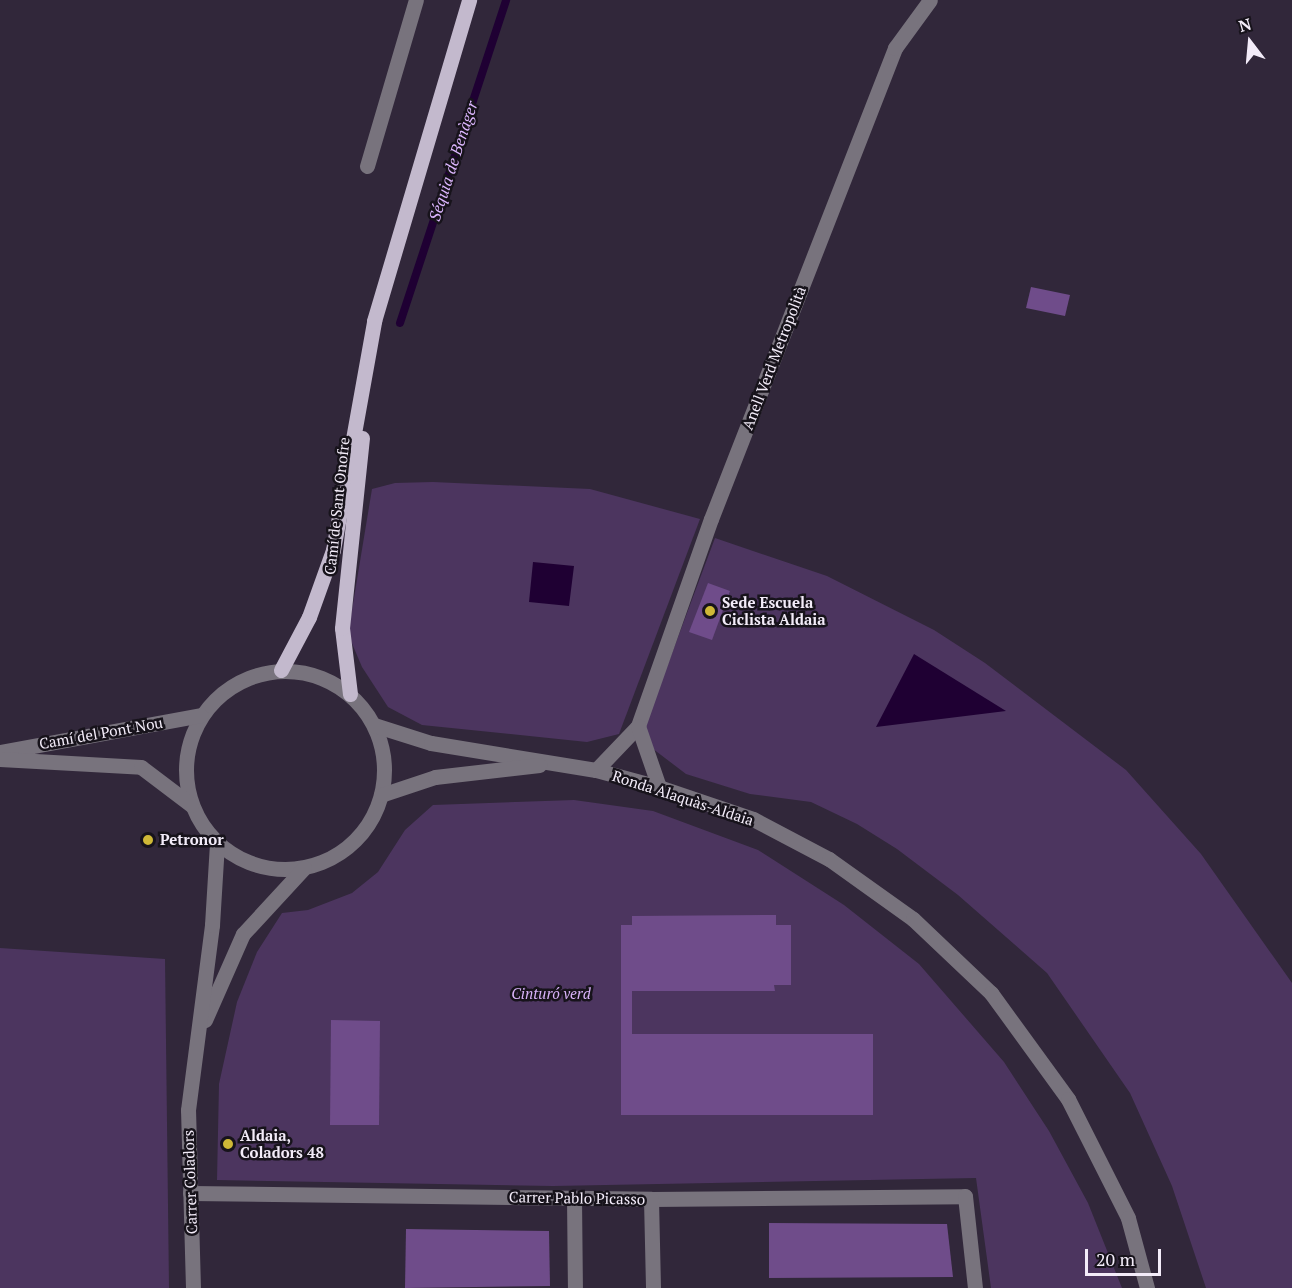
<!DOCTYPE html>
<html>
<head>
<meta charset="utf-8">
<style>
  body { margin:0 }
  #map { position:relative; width:1292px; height:1288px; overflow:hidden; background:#31273a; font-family:"PT Serif",serif }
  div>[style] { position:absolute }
  .green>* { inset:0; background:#4c355f }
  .water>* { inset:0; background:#1f0033 }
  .stream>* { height:8px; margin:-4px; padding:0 4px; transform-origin:4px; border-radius:4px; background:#1f0033 }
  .building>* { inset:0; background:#6f4c8a }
  .minor>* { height:15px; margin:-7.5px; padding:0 7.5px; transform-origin:7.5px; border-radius:7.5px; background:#78737d }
  .minor>.ring { margin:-7.5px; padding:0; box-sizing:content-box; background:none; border:15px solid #78737d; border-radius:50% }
  .major>* { height:15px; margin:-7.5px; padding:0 7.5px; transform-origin:7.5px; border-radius:7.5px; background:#c3b9cd }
  .dots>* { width:16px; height:16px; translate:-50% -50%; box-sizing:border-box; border:3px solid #17131b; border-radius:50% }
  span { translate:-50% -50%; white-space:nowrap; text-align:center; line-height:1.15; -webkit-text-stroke:5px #17131b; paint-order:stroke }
  .street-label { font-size:15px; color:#f3ecf9 }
  .poi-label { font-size:15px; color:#f3ecf9; font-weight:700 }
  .left { translate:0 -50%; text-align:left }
  .park-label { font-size:15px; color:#d9b3fa; font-style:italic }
  .water-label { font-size:16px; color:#dcb6fe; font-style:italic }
  .north { position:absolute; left:1220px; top:12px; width:60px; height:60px; -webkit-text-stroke:4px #17131b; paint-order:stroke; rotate:344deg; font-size:16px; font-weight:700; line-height:24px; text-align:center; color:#f3ecf9 }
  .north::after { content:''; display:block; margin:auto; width:21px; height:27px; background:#f3ecf9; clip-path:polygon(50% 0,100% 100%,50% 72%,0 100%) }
  .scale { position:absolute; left:1085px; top:1249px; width:76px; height:27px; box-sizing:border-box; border:3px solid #f3ecf9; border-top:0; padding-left:8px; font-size:18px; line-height:21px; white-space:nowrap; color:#f3ecf9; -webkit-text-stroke:4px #17131b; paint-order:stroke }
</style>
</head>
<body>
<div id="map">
  <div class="green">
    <div style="clip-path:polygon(433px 482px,590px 489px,700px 519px,619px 734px,587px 742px,422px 725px,388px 707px,362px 667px,348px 634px,372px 489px,395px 483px)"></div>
    <div style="clip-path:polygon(715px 538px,827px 576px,934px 630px,985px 663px,1126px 770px,1201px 854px,1292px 983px,1292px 1288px,1206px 1288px,1172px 1186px,1130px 1093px,1047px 973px,958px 895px,897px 849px,857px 824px,811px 802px,750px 794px,686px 774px,640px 739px)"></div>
    <div style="clip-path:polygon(574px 800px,653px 811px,758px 850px,844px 905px,919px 964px,1004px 1062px,1049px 1131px,1088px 1203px,1122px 1288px,991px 1288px,976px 1178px,553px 1186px,217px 1180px,219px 1084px,237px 1002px,257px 952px,282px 913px,308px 910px,352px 893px,378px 872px,405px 830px,433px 805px)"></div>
    <div style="clip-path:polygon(0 948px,165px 959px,169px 1288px,0 1288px)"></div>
  </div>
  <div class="water">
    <div style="clip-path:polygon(533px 562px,574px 566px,569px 606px,529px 602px)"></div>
    <div style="clip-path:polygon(914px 654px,1006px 711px,876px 727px)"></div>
  </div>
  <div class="stream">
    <div style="left:400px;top:323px;width:340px;rotate:-71.8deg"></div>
  </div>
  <div class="building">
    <div style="clip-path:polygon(1031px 287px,1070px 295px,1065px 316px,1026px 308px)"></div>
    <div style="clip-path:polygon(708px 583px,730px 591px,712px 640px,689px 632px)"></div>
    <div style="clip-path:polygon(776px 915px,776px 925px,791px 925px,791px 985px,774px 985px,775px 991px,632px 991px,632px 1034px,873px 1034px,873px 1115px,621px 1115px,621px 925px,632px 925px,632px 916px)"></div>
    <div style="clip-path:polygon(331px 1020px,380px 1021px,379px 1125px,330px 1125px)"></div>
    <div style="clip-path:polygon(769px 1223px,947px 1224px,953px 1277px,769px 1278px)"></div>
    <div style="clip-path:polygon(406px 1229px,549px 1231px,550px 1286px,405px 1288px)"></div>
  </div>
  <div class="minor">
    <div style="left:367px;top:166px;width:173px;rotate:-73.6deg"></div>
    <div class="ring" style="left:186px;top:671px;width:183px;height:183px"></div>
    <div style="left:374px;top:725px;width:60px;rotate:17.5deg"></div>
    <div style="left:431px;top:743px;width:167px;rotate:9.3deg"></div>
    <div style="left:596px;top:770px;width:65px;rotate:15.1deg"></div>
    <div style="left:659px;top:787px;width:99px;rotate:18.8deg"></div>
    <div style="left:753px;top:819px;width:86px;rotate:27.8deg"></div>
    <div style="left:829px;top:859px;width:103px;rotate:35.5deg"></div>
    <div style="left:913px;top:919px;width:108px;rotate:43.5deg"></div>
    <div style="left:991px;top:993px;width:131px;rotate:54deg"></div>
    <div style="left:1068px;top:1099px;width:133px;rotate:63.2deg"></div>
    <div style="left:1128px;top:1218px;width:73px;rotate:74.8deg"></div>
    <div style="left:638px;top:726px;width:219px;rotate:-70.6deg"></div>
    <div style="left:711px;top:519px;width:506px;rotate:-68.66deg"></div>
    <div style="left:895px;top:48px;width:59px;rotate:-53.9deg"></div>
    <div style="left:0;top:752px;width:204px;rotate:-10.4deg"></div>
    <div style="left:0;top:759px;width:141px;rotate:3.2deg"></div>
    <div style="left:141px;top:767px;width:63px;rotate:37.2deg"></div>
    <div style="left:596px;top:770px;width:61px;rotate:-46.3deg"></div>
    <div style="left:638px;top:726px;width:65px;rotate:71deg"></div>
    <div style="left:381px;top:795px;width:57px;rotate:-18.4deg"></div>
    <div style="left:435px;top:777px;width:105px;rotate:-6.6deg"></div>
    <div style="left:205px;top:1020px;width:94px;rotate:-66.2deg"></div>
    <div style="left:243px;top:934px;width:90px;rotate:-47.3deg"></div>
    <div style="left:190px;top:1193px;width:461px;rotate:0.7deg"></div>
    <div style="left:651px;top:1199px;width:314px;rotate:-0.5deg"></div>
    <div style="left:965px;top:1196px;width:93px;rotate:83.8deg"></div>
    <div style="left:574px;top:1198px;width:90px;rotate:89.4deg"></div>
    <div style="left:651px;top:1199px;width:89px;rotate:88.7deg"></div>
    <div style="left:193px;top:1288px;width:178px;rotate:-91.6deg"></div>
    <div style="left:188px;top:1110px;width:187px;rotate:-82.6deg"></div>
    <div style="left:212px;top:925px;width:81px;rotate:-86.5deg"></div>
  </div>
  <div class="major">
    <div style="left:281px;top:670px;width:60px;rotate:-62.2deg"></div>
    <div style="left:309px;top:617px;width:71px;rotate:-70.3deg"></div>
    <div style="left:333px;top:550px;width:233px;rotate:-79.8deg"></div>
    <div style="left:374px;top:321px;width:335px;rotate:-73.5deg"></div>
    <div style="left:350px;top:694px;width:66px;rotate:-96.9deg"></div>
    <div style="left:342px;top:628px;width:191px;rotate:-84deg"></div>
  </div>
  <div class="dots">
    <div style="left:710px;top:611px;background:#cfb837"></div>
    <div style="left:148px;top:840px;background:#cfb837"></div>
    <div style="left:228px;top:1144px;background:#cfb837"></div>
  </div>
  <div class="street-label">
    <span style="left:774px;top:358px;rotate:-69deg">Anell Verd Metropolità</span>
    <span style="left:337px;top:506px;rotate:-84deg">Camí de Sant Onofre</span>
    <span style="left:101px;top:733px;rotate:-10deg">Camí del Pont Nou</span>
    <span style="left:683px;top:798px;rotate:18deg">Ronda Alaquàs-Aldaia</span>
    <span style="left:190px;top:1182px;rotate:-92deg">Carrer Coladors</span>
    <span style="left:577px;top:1198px;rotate:1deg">Carrer Pablo Picasso</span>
  </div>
  <div class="poi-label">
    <span class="left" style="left:722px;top:611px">Sede Escuela<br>Ciclista Aldaia</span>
    <span class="left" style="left:160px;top:840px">Petronor</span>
    <span class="left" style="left:240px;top:1144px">Aldaia,<br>Coladors 48</span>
  </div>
  <div class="park-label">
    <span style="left:551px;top:994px">Cinturó verd</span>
  </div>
  <div class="water-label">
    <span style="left:453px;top:161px;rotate:-72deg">Séquia de Benàger</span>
  </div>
  <div class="north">N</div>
  <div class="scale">20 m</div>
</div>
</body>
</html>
